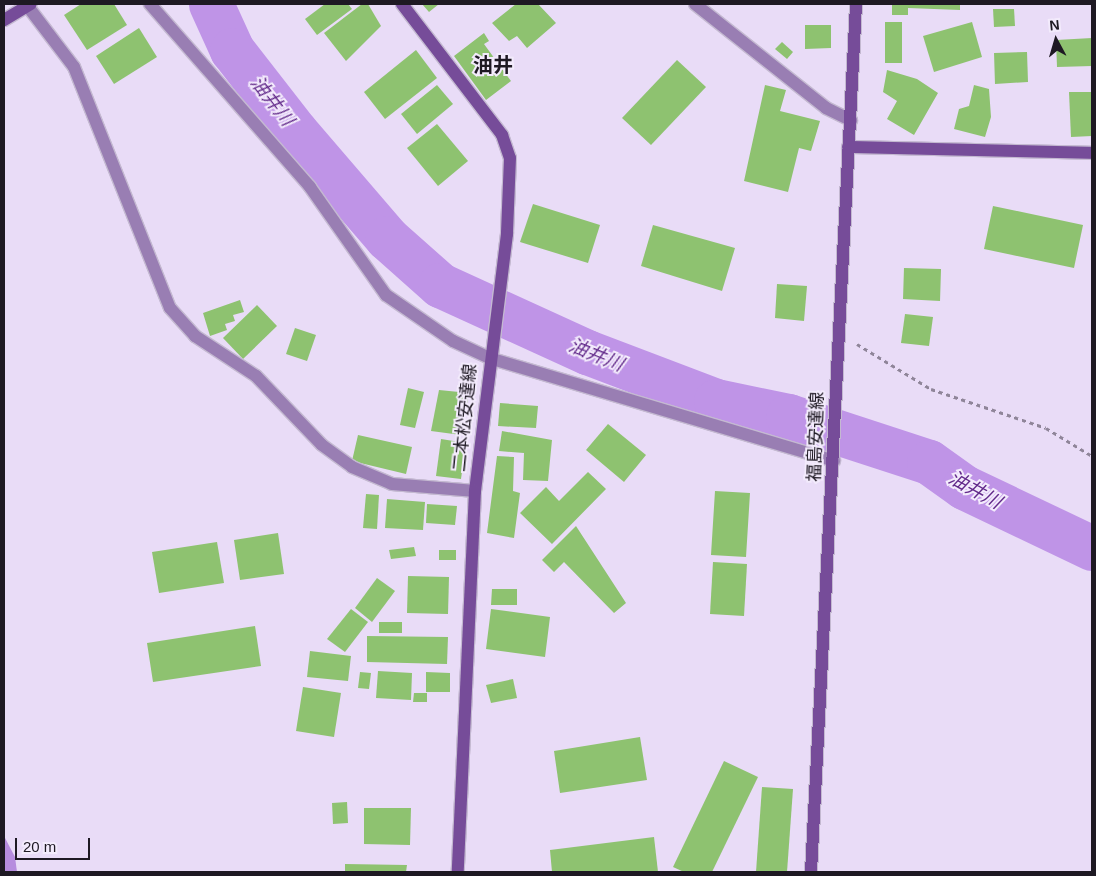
<!DOCTYPE html>
<html>
<head>
<meta charset="utf-8">
<style>
  body { margin:0 }
  #map { position:relative; width:1096px; height:876px; overflow:hidden; background:#e9dcf7; font-family:Helvetica,"Noto Sans JP",sans-serif }
  div>[style] { position:absolute }
  .forest>* { inset:0; background:#b68cde }
  .river>* { height:45px; margin:-22.5px; padding:0 22.5px; transform-origin:22.5px; border-radius:22.5px; background:#bf94e7 }
  .building>* { inset:0; background:#8ec270 }
  .path>* { height:3px; margin-top:-1.5px; transform-origin:0; background:repeating-linear-gradient(90deg,#8f8599 0 4px,transparent 0 8px) }
  .roads { filter:drop-shadow(1px 0 #c4b9d1) drop-shadow(-1px 0 #c4b9d1) drop-shadow(0 1px #c4b9d1) drop-shadow(0 -1px #c4b9d1) }
  .lane>* { height:12px; margin:-6px; padding:0 6px; transform-origin:6px; border-radius:6px; background:#997eb3 }
  .street>* { height:12px; margin:-6px; padding:0 6px; transform-origin:6px; border-radius:6px; background:#997eb3 }
  .secondary>* { height:12px; margin:-6px; padding:0 6px; transform-origin:6px; border-radius:6px; background:#764c99 }
  span { translate:-50% -50%; white-space:nowrap; text-align:center; line-height:1.15; -webkit-text-stroke:4px #f3ebfc; paint-order:stroke }
  .street-label { font-size:18px; color:#1e1923 }
  .water-label { font-size:19px; color:#632b8b; font-style:italic }
  .quarter-label { font-size:20px; color:#1e1923; font-weight:700 }
  .frame { position:absolute; inset:0; border:5px solid #1e1923; pointer-events:none }
  .north { position:absolute; left:1031px; top:15px; width:50px; height:50px; -webkit-text-stroke:4px #f3ebfc; paint-order:stroke; rotate:354deg; font-size:14px; font-weight:700; line-height:20px; text-align:center; color:#1e1923 }
  .north::after { content:''; display:block; margin:auto; width:18px; height:22px; background:#1e1923; clip-path:polygon(50% 0,100% 100%,50% 72%,0 100%) }
  .scale { position:absolute; left:15px; top:838px; width:75px; height:22px; box-sizing:border-box; border:2px solid #1e1923; border-top:0; padding-left:6px; font-size:15px; line-height:18px; white-space:nowrap; color:#1e1923; -webkit-text-stroke:4px #f3ebfc; paint-order:stroke }
</style>
</head>
<body>
<div id="map">
  <div class="forest">
    <div style="clip-path:polygon(4px 836px,15px 857px,17px 872px,4px 872px)"></div>
  </div>
  <div class="river">
    <div style="left:211px;top:4px;width:51px;rotate:65.5deg"></div>
    <div style="left:232px;top:50px;width:103px;rotate:52.1deg"></div>
    <div style="left:295px;top:131px;width:141px;rotate:49.3deg"></div>
    <div style="left:387px;top:238px;width:71px;rotate:41.6deg"></div>
    <div style="left:440px;top:285px;width:162px;rotate:24.5deg"></div>
    <div style="left:587px;top:352px;width:138px;rotate:20.8deg"></div>
    <div style="left:716px;top:401px;width:74px;rotate:11.8deg"></div>
    <div style="left:788px;top:416px;width:148px;rotate:18.1deg"></div>
    <div style="left:929px;top:462px;width:43px;rotate:35.5deg"></div>
    <div style="left:964px;top:487px;width:142px;rotate:25.5deg"></div>
  </div>
  <div class="building">
    <div style="clip-path:polygon(81px 4px,114px 4px,127px 25px,87px 50px,64px 15px)"></div>
    <div style="clip-path:polygon(325px 4px,348px 4px,352px 9px,317px 35px,305px 19px)"></div>
    <div style="clip-path:polygon(362px 4px,368px 4px,381px 26px,346px 61px,324px 33px)"></div>
    <div style="clip-path:polygon(422px 4px,439px 4px,429px 12px)"></div>
    <div style="clip-path:polygon(516px 4px,538px 4px,556px 23px,527px 48px,517px 36px,509px 41px,492px 23px)"></div>
    <div style="clip-path:polygon(892px 4px,960px 4px,960px 10px,908px 8px,908px 15px,892px 15px)"></div>
    <div style="clip-path:polygon(993px 9px,1014px 9px,1015px 26px,994px 27px)"></div>
    <div style="clip-path:polygon(885px 22px,902px 22px,902px 63px,885px 63px)"></div>
    <div style="clip-path:polygon(972px 22px,982px 57px,934px 72px,923px 36px)"></div>
    <div style="clip-path:polygon(805px 25px,831px 25px,831px 48px,805px 49px)"></div>
    <div style="clip-path:polygon(139px 28px,157px 57px,114px 84px,96px 56px)"></div>
    <div style="clip-path:polygon(484px 33px,489px 41px,484px 44px,511px 81px,486px 100px,454px 56px)"></div>
    <div style="clip-path:polygon(1092px 38px,1092px 66px,1057px 67px,1056px 40px)"></div>
    <div style="clip-path:polygon(782px 42px,793px 52px,787px 59px,775px 49px)"></div>
    <div style="clip-path:polygon(416px 50px,437px 78px,385px 119px,364px 92px)"></div>
    <div style="clip-path:polygon(1027px 52px,1028px 82px,995px 84px,994px 53px)"></div>
    <div style="clip-path:polygon(677px 60px,706px 87px,651px 145px,622px 118px)"></div>
    <div style="clip-path:polygon(887px 70px,917px 79px,938px 93px,914px 135px,887px 119px,897px 101px,883px 92px)"></div>
    <div style="clip-path:polygon(437px 85px,453px 104px,417px 134px,401px 114px)"></div>
    <div style="clip-path:polygon(765px 85px,786px 90px,780px 111px,820px 121px,811px 151px,799px 148px,788px 192px,744px 181px)"></div>
    <div style="clip-path:polygon(974px 85px,989px 89px,991px 117px,985px 137px,954px 129px,959px 109px,969px 106px)"></div>
    <div style="clip-path:polygon(1069px 92px,1092px 92px,1092px 136px,1071px 137px)"></div>
    <div style="clip-path:polygon(437px 124px,468px 161px,438px 186px,407px 148px)"></div>
    <div style="clip-path:polygon(533px 204px,600px 225px,588px 263px,520px 242px)"></div>
    <div style="clip-path:polygon(993px 206px,1083px 225px,1074px 268px,984px 249px)"></div>
    <div style="clip-path:polygon(653px 225px,735px 248px,722px 291px,641px 266px)"></div>
    <div style="clip-path:polygon(904px 268px,941px 269px,940px 301px,903px 299px)"></div>
    <div style="clip-path:polygon(777px 284px,807px 286px,804px 321px,775px 318px)"></div>
    <div style="clip-path:polygon(240px 300px,244px 312px,233px 315px,235px 321px,225px 324px,227px 330px,210px 336px,203px 313px)"></div>
    <div style="clip-path:polygon(257px 305px,277px 326px,243px 359px,223px 338px)"></div>
    <div style="clip-path:polygon(905px 314px,933px 317px,929px 346px,901px 343px)"></div>
    <div style="clip-path:polygon(295px 328px,316px 335px,307px 361px,286px 354px)"></div>
    <div style="clip-path:polygon(408px 388px,424px 392px,415px 428px,400px 425px)"></div>
    <div style="clip-path:polygon(439px 390px,469px 393px,461px 435px,431px 431px)"></div>
    <div style="clip-path:polygon(500px 403px,538px 406px,536px 428px,498px 426px)"></div>
    <div style="clip-path:polygon(608px 424px,646px 455px,624px 482px,586px 450px)"></div>
    <div style="clip-path:polygon(502px 431px,552px 440px,548px 481px,523px 480px,524px 453px,499px 451px)"></div>
    <div style="clip-path:polygon(358px 435px,412px 447px,406px 474px,352px 461px)"></div>
    <div style="clip-path:polygon(441px 439px,466px 443px,461px 479px,436px 476px)"></div>
    <div style="clip-path:polygon(497px 456px,514px 457px,513px 491px,520px 493px,514px 538px,487px 533px)"></div>
    <div style="clip-path:polygon(588px 472px,606px 489px,552px 544px,520px 513px,546px 487px,559px 501px)"></div>
    <div style="clip-path:polygon(715px 491px,750px 493px,746px 557px,711px 555px)"></div>
    <div style="clip-path:polygon(366px 494px,379px 495px,377px 529px,363px 528px)"></div>
    <div style="clip-path:polygon(387px 499px,425px 502px,423px 530px,385px 528px)"></div>
    <div style="clip-path:polygon(427px 504px,457px 506px,455px 525px,426px 523px)"></div>
    <div style="clip-path:polygon(576px 526px,626px 603px,614px 613px,564px 562px,554px 572px,542px 560px)"></div>
    <div style="clip-path:polygon(278px 533px,284px 574px,240px 580px,234px 540px)"></div>
    <div style="clip-path:polygon(217px 542px,224px 583px,159px 593px,152px 552px)"></div>
    <div style="clip-path:polygon(414px 547px,416px 556px,391px 559px,389px 550px)"></div>
    <div style="clip-path:polygon(439px 550px,456px 550px,456px 560px,439px 560px)"></div>
    <div style="clip-path:polygon(713px 562px,747px 564px,744px 616px,710px 614px)"></div>
    <div style="clip-path:polygon(408px 576px,449px 577px,448px 614px,407px 613px)"></div>
    <div style="clip-path:polygon(377px 578px,395px 591px,372px 622px,355px 608px)"></div>
    <div style="clip-path:polygon(492px 589px,517px 589px,517px 605px,491px 605px)"></div>
    <div style="clip-path:polygon(351px 609px,368px 622px,345px 652px,327px 639px)"></div>
    <div style="clip-path:polygon(491px 609px,550px 617px,545px 657px,486px 649px)"></div>
    <div style="clip-path:polygon(379px 622px,402px 622px,402px 633px,379px 633px)"></div>
    <div style="clip-path:polygon(255px 626px,261px 666px,153px 682px,147px 643px)"></div>
    <div style="clip-path:polygon(367px 636px,448px 637px,447px 664px,367px 662px)"></div>
    <div style="clip-path:polygon(310px 651px,351px 656px,348px 681px,307px 677px)"></div>
    <div style="clip-path:polygon(378px 671px,412px 673px,411px 700px,376px 698px)"></div>
    <div style="clip-path:polygon(360px 672px,371px 673px,369px 689px,358px 688px)"></div>
    <div style="clip-path:polygon(426px 672px,450px 673px,450px 692px,426px 692px)"></div>
    <div style="clip-path:polygon(513px 679px,517px 698px,491px 703px,486px 685px)"></div>
    <div style="clip-path:polygon(303px 687px,341px 693px,334px 737px,296px 731px)"></div>
    <div style="clip-path:polygon(414px 693px,427px 693px,427px 702px,413px 702px)"></div>
    <div style="clip-path:polygon(640px 737px,647px 780px,560px 793px,554px 751px)"></div>
    <div style="clip-path:polygon(724px 761px,758px 777px,712px 872px,684px 872px,673px 867px)"></div>
    <div style="clip-path:polygon(762px 787px,793px 789px,787px 872px,756px 872px)"></div>
    <div style="clip-path:polygon(347px 802px,348px 823px,333px 824px,332px 803px)"></div>
    <div style="clip-path:polygon(364px 808px,411px 808px,410px 845px,364px 844px)"></div>
    <div style="clip-path:polygon(654px 837px,658px 872px,552px 872px,550px 850px)"></div>
    <div style="clip-path:polygon(345px 864px,407px 865px,406px 872px,345px 872px)"></div>
  </div>
  <div class="path">
    <div style="left:857px;top:344px;width:87px;rotate:31.3deg"></div>
    <div style="left:931px;top:389px;width:121px;rotate:18.7deg"></div>
    <div style="left:1046px;top:428px;width:54px;rotate:31.3deg"></div>
  </div>
  <div class="roads">
    <div class="lane">
      <div style="left:150px;top:4px;width:243px;rotate:48.8deg"></div>
      <div style="left:310px;top:187px;width:132px;rotate:54.9deg"></div>
      <div style="left:386px;top:295px;width:81px;rotate:34.5deg"></div>
      <div style="left:453px;top:341px;width:40px;rotate:25deg"></div>
      <div style="left:489px;top:358px;width:360px;rotate:16.6deg"></div>
    </div>
    <div class="street">
      <div style="left:26px;top:4px;width:79px;rotate:52.7deg"></div>
      <div style="left:74px;top:67px;width:259px;rotate:68.3deg"></div>
      <div style="left:170px;top:308px;width:38px;rotate:48deg"></div>
      <div style="left:195px;top:336px;width:73px;rotate:33.3deg"></div>
      <div style="left:256px;top:376px;width:95px;rotate:46.3deg"></div>
      <div style="left:322px;top:445px;width:37px;rotate:36deg"></div>
      <div style="left:352px;top:467px;width:43px;rotate:23deg"></div>
      <div style="left:392px;top:484px;width:83px;rotate:4.8deg"></div>
      <div style="left:695px;top:4px;width:167px;rotate:38.4deg"></div>
      <div style="left:826px;top:108px;width:28px;rotate:26deg"></div>
    </div>
    <div class="secondary">
      <div style="left:402px;top:4px;width:165px;rotate:52.6deg"></div>
      <div style="left:502px;top:135px;width:24px;rotate:71deg"></div>
      <div style="left:510px;top:158px;width:76px;rotate:92.3deg"></div>
      <div style="left:507px;top:234px;width:259px;rotate:97.1deg"></div>
      <div style="left:475px;top:491px;width:381px;rotate:92.6deg"></div>
      <div style="left:4px;top:20px;width:31px;rotate:-31deg"></div>
      <div style="left:848px;top:147px;width:244px;rotate:1.4deg"></div>
      <div style="left:811px;top:872px;width:869px;rotate:-87.03deg"></div>
    </div>
  </div>
  <div class="street-label">
    <span style="left:465px;top:418px;rotate:-84deg">二本松安達線</span>
    <span style="left:816px;top:437px;rotate:-88deg">福島安達線</span>
  </div>
  <div class="water-label">
    <span style="left:272px;top:101px;rotate:52deg">油井川</span>
    <span style="left:596px;top:355px;rotate:22deg">油井川</span>
    <span style="left:975px;top:490px;rotate:29deg">油井川</span>
  </div>
  <div class="quarter-label">
    <span style="left:493px;top:65px">油井</span>
  </div>
  <div class="frame"></div>
  <div class="north">N</div>
  <div class="scale">20 m</div>
</div>
</body>
</html>
